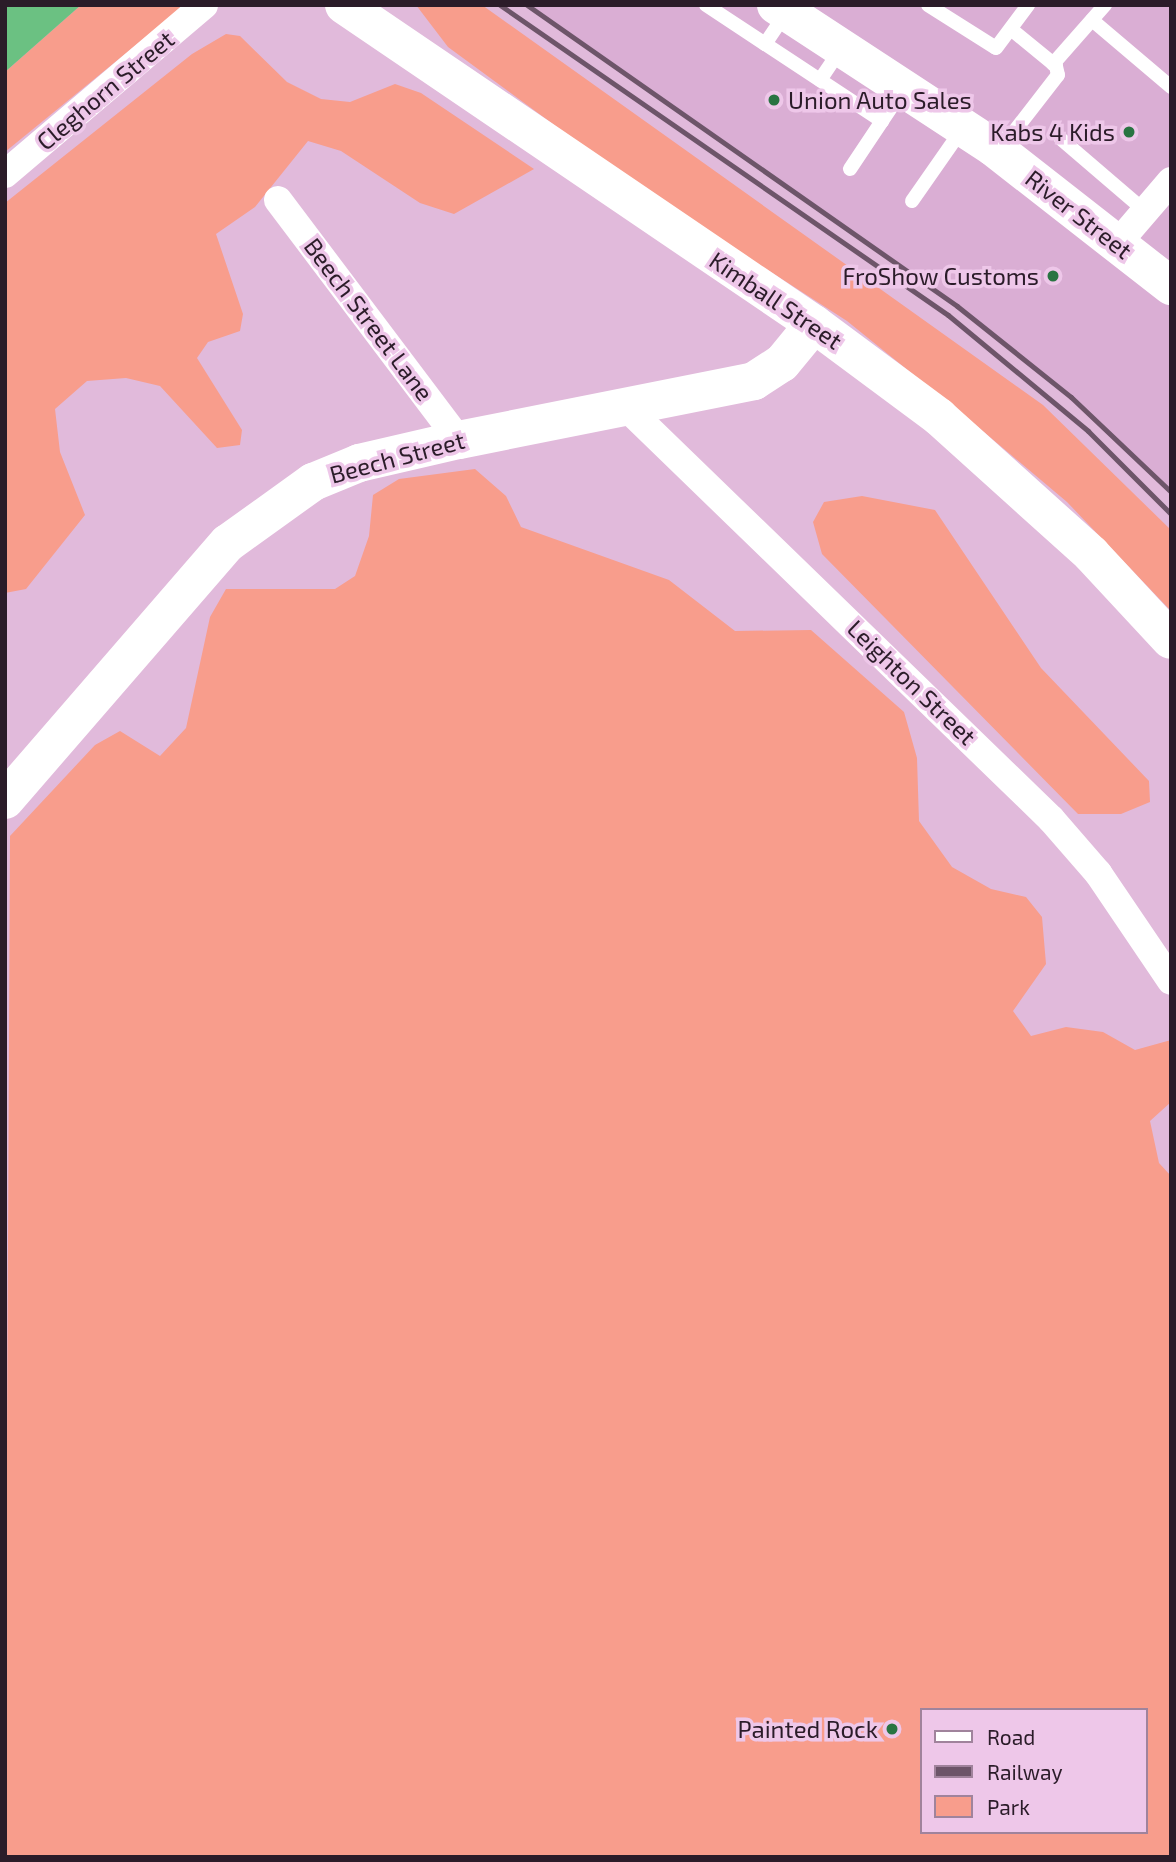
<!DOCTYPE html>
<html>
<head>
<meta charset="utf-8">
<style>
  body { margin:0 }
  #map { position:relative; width:1176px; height:1862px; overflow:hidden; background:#e1badb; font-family:"Exo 2",sans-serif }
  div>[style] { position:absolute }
  .built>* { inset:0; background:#daaed4 }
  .green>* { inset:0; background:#f89d8c }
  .water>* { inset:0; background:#6bc182 }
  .lane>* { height:14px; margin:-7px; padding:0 7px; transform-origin:7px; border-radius:7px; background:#fff }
  .street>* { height:28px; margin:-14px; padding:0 14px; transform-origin:14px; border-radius:14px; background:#fff }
  .secondary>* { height:38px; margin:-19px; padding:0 19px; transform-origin:19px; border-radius:19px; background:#fff }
  .highway>* { height:38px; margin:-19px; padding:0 19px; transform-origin:19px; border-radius:19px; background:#fff }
  .rail>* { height:5px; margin:-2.5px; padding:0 2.5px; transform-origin:2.5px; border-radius:2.5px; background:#6d5569 }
  .dots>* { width:19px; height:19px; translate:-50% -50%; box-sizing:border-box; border:4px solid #eec7e9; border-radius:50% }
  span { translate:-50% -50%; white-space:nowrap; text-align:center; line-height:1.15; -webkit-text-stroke:7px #eec7e9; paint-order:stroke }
  .street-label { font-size:24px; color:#2b1c29 }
  .poi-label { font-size:24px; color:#2b1c29 }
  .left { translate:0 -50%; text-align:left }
  .right { translate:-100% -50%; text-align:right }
  .frame { position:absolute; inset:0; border:7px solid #2b1c29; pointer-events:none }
  .legend { position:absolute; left:920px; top:1708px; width:228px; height:126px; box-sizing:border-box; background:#eec7e9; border:2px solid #a0839c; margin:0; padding:9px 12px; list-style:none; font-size:21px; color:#2b1c29 }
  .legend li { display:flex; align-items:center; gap:14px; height:35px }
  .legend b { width:35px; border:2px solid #a0839c }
</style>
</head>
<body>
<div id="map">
  <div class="built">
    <div style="clip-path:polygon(527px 5px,1171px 5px,1171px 492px,1013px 348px)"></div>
  </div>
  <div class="green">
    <div style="clip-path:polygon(81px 5px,185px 5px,5px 152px,5px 72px)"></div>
    <div style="clip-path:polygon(416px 5px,482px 5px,1043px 405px,1171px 530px,1171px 611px,1067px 502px,972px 422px,847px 321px,633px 183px,448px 47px)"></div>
    <div style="clip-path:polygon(226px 34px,240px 36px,287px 82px,321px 99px,350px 102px,395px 84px,421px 93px,534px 169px,454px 214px,420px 203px,341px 151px,308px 141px,255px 207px,216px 234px,243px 314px,240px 331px,208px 342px,197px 358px,242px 430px,240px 445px,217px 448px,160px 386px,126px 378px,87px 381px,55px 409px,60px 452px,85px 515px,26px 589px,5px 593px,5px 203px,192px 54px)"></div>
    <div style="clip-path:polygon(evenodd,475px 469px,506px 496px,521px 527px,669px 580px,735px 631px,811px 630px,904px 712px,917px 758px,919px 821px,952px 867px,991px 889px,1026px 897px,1042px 917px,1046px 964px,1013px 1011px,1031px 1036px,1066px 1027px,1103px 1032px,1135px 1050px,1171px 1040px,1171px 1102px,1150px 1121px,1159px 1163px,1171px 1176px,1171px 1857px,5px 1857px,10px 836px,95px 745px,120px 731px,160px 756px,186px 728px,210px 617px,226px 589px,335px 589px,355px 576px,369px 536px,373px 495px,399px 479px,475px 469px,922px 1710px,1146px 1710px,1146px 1832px,922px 1832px,922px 1710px)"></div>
    <div style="clip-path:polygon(862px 496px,935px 510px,1041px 668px,1149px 781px,1150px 802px,1121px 814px,1078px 814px,822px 554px,813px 522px,824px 502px)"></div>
  </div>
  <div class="water">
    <div style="clip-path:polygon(5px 5px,81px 5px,5px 72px)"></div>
  </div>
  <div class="lane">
    <div style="left:706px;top:5px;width:211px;rotate:33.4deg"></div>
    <div style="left:882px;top:121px;width:36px;rotate:-56deg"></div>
    <div style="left:928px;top:5px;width:80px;rotate:32.3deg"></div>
    <div style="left:996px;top:48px;width:54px;rotate:-53.3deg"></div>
    <div style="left:1092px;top:20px;width:104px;rotate:40.3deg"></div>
    <div style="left:765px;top:44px;width:37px;rotate:-56deg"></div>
    <div style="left:1053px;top:64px;width:79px;rotate:-48.6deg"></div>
    <div style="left:820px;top:80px;width:37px;rotate:-56deg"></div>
    <div style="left:1061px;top:139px;width:111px;rotate:40.6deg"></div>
    <div style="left:999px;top:151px;width:96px;rotate:-52.2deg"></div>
    <div style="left:1058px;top:75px;width:9px;rotate:-103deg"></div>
    <div style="left:1056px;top:66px;width:57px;rotate:-140.7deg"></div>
    <div style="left:850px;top:169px;width:58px;rotate:-56.3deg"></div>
    <div style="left:912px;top:201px;width:89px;rotate:-55.1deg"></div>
  </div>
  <div class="street">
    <div style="left:5px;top:174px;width:261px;rotate:-40.3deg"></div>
    <div style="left:278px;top:200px;width:301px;rotate:53deg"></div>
    <div style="left:1117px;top:244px;width:83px;rotate:-49.4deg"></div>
    <div style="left:627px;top:408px;width:591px;rotate:44.11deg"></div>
    <div style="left:1051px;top:819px;width:72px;rotate:49deg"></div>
    <div style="left:1098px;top:873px;width:130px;rotate:55.9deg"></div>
  </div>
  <div class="secondary">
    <div style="left:344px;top:5px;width:568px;rotate:34.17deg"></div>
    <div style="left:814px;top:324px;width:156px;rotate:36.6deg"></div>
    <div style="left:939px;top:417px;width:205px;rotate:42deg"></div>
    <div style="left:1091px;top:554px;width:117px;rotate:47.1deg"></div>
    <div style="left:5px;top:800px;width:340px;rotate:-49.1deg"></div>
    <div style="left:228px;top:543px;width:105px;rotate:-35.7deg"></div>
    <div style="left:313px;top:482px;width:50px;rotate:-22.4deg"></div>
    <div style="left:359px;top:463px;width:103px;rotate:-13deg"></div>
    <div style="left:459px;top:440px;width:301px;rotate:-11.3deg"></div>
    <div style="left:754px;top:381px;width:33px;rotate:-33deg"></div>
    <div style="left:782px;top:363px;width:50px;rotate:-50.6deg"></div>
  </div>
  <div class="highway">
    <div style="left:776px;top:5px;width:259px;rotate:33.2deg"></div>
    <div style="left:993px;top:147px;width:226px;rotate:38deg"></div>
  </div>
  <div class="rail">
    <div style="left:500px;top:5px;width:545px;rotate:34.68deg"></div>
    <div style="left:948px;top:315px;width:182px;rotate:39.6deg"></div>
    <div style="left:1088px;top:431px;width:117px;rotate:45deg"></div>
    <div style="left:527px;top:5px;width:525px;rotate:34.99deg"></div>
    <div style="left:957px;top:306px;width:146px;rotate:38.6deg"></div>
    <div style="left:1071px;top:397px;width:138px;rotate:43.5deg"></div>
  </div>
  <div class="dots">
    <div style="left:774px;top:100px;background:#297442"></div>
    <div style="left:1129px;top:132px;background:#297442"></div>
    <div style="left:1053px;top:276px;background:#297442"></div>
    <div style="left:892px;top:1729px;background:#297442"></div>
  </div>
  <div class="street-label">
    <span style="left:105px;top:90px;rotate:-40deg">Cleghorn Street</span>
    <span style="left:1079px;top:214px;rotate:38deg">River Street</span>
    <span style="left:776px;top:300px;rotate:34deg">Kimball Street</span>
    <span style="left:369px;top:319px;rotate:53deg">Beech Street Lane</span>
    <span style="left:397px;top:457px;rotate:-15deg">Beech Street</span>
    <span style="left:912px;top:682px;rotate:44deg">Leighton Street</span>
  </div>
  <div class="poi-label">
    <span class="left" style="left:788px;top:100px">Union Auto Sales</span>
    <span class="right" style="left:1115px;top:132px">Kabs 4 Kids</span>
    <span class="right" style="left:1039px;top:276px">FroShow Customs</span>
    <span class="right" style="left:878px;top:1729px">Painted Rock</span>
  </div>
  <div class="frame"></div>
  <ul class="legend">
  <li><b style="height:9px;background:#fff"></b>Road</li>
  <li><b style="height:9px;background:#6d5569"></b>Railway</li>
  <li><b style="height:19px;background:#f89d8c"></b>Park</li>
  </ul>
</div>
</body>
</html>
